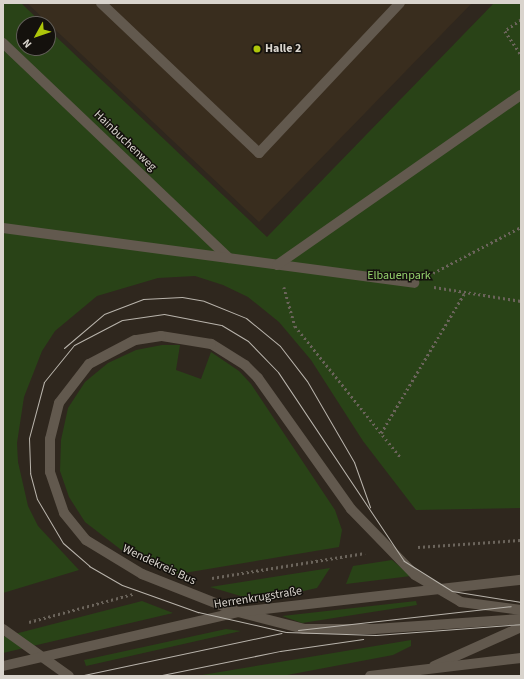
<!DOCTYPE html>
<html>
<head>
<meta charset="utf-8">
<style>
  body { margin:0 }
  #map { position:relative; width:524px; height:679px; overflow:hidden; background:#2f271e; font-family:"Source Sans 3",sans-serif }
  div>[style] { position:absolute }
  .built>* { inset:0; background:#392d1e }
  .green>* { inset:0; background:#294317 }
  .path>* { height:2.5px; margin-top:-1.25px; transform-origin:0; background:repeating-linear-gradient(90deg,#6b645b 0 2px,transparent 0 5px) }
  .lane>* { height:10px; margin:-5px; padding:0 5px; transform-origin:5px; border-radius:5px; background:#62594e }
  .street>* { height:10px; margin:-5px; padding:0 5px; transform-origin:5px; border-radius:5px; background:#62594e }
  .secondary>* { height:10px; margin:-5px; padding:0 5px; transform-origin:5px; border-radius:5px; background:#62594e }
  .tram>* { height:1px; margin:-0.5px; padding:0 0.5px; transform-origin:0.5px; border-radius:0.5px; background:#b9b4ac }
  .dots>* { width:11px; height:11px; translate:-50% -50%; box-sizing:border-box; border:2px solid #14110d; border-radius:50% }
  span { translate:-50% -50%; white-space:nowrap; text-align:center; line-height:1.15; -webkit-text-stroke:3px #14110d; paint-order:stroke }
  .poi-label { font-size:12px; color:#d9d4cd; font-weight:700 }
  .left { translate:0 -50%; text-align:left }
  .street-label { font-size:12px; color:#d9d4cd }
  .park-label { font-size:12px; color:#95d36d }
  .frame { position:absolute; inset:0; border:4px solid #d9d4cd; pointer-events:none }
  .north { position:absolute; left:16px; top:16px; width:40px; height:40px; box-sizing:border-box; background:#14110d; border:1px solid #635f5a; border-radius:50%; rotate:230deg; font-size:11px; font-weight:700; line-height:16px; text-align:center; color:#d9d4cd }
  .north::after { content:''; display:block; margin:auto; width:14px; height:18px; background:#aec60a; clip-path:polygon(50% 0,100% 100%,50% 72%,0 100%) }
</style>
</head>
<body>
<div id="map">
  <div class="built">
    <div style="clip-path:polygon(27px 3px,472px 3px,259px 222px)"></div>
  </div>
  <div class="green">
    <div style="clip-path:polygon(3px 3px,21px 3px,43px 24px,24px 24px,24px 48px,48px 48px,48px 29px,267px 237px,494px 3px,521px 3px,521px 508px,416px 510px,363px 441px,311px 360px,279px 322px,248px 297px,223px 285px,195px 276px,158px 278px,97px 296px,55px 331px,42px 351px,24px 397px,17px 443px,18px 462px,28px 506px,38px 526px,79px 570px,3px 593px)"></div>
    <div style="clip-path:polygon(162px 345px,180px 345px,176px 370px,201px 379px,211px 352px,239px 371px,251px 384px,335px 510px,342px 530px,339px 547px,178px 574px,124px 552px,85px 522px,69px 497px,60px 471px,61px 440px,68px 408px,85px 382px,108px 363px,136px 350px)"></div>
    <div style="clip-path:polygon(392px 560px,411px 576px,346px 584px,353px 566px)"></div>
    <div style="clip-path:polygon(330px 568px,317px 588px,258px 601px,210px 587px)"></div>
    <div style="clip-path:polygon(142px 601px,173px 613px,3px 653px,3px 637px)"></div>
    <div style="clip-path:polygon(416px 601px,417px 605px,302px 623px,282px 616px)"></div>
    <div style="clip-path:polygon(226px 629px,241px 631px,86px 666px,84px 660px)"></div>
    <div style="clip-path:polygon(411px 640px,411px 646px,393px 655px,282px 676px,196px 676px)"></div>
  </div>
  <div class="path">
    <div style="left:521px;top:20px;width:19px;rotate:145deg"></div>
    <div style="left:505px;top:31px;width:29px;rotate:56deg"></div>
    <div style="left:433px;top:273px;width:99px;rotate:-27.6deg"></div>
    <div style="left:284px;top:287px;width:41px;rotate:74.2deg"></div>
    <div style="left:295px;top:326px;width:169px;rotate:51.2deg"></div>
    <div style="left:434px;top:287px;width:88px;rotate:9.1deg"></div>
    <div style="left:381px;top:433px;width:162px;rotate:-59.2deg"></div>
    <div style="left:418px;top:547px;width:103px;rotate:-3.9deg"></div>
    <div style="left:212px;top:578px;width:155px;rotate:-9.3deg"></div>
    <div style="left:29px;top:622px;width:108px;rotate:-15.1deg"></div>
  </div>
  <div class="lane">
    <div style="left:101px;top:3px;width:218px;rotate:43.5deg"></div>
    <div style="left:259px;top:153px;width:206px;rotate:-46.8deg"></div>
    <div style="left:521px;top:610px;width:61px;rotate:-172.4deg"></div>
    <div style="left:461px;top:602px;width:53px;rotate:-149.6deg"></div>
    <div style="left:415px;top:575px;width:92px;rotate:-134.1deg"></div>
    <div style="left:351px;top:509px;width:161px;rotate:-125.4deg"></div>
    <div style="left:258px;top:378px;width:18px;rotate:-135deg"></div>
    <div style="left:245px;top:365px;width:40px;rotate:-148deg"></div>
    <div style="left:211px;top:344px;width:51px;rotate:-170.9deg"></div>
    <div style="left:161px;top:336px;width:26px;rotate:171deg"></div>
    <div style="left:135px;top:340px;width:52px;rotate:152.4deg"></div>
    <div style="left:89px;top:364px;width:49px;rotate:127.6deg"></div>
    <div style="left:59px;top:403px;width:37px;rotate:104deg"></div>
    <div style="left:50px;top:439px;width:33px;rotate:90deg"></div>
    <div style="left:50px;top:472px;width:43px;rotate:71.1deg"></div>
    <div style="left:64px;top:513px;width:35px;rotate:51deg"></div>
    <div style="left:86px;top:540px;width:66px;rotate:31.3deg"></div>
    <div style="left:142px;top:574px;width:103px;rotate:21.6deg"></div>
    <div style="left:238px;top:612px;width:68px;rotate:14.4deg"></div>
    <div style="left:304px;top:629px;width:70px"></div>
    <div style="left:374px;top:629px;width:147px;rotate:-3.9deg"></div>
    <div style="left:434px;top:666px;width:95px;rotate:-24.1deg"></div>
  </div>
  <div class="street">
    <div style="left:3px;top:43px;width:312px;rotate:43.6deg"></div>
    <div style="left:3px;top:228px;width:415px;rotate:7.6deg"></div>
    <div style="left:277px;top:265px;width:297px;rotate:-34.9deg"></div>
    <div style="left:3px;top:629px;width:81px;rotate:35.5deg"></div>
  </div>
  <div class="secondary">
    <div style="left:3px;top:666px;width:241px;rotate:-12.9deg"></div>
    <div style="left:238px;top:612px;width:285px;rotate:-6.5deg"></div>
    <div style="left:370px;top:676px;width:152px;rotate:-6.8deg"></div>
  </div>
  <div class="tram">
    <div style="left:64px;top:348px;width:52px;rotate:-40.4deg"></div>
    <div style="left:104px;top:314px;width:42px;rotate:-21deg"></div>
    <div style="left:143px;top:299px;width:39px;rotate:-3deg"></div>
    <div style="left:182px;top:297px;width:22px;rotate:10deg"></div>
    <div style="left:204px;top:301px;width:45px;rotate:22deg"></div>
    <div style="left:246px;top:318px;width:44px;rotate:39.5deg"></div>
    <div style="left:280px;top:346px;width:44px;rotate:52.4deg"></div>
    <div style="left:307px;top:381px;width:94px;rotate:59.9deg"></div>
    <div style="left:354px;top:462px;width:48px;rotate:70.4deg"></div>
    <div style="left:521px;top:602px;width:70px;rotate:-170.9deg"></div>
    <div style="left:452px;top:591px;width:57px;rotate:-148deg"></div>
    <div style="left:404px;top:561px;width:227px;rotate:-123.7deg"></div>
    <div style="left:278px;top:372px;width:43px;rotate:-134.1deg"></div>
    <div style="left:248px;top:341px;width:31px;rotate:-149deg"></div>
    <div style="left:221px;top:325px;width:58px;rotate:-169.1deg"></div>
    <div style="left:164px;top:314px;width:42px;rotate:171.9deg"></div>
    <div style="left:122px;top:320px;width:54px;rotate:152.5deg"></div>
    <div style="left:74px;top:345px;width:48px;rotate:129deg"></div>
    <div style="left:44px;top:382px;width:58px;rotate:105deg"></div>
    <div style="left:29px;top:438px;width:35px;rotate:88deg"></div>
    <div style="left:30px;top:473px;width:27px;rotate:75deg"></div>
    <div style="left:37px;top:499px;width:51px;rotate:59.4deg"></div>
    <div style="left:63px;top:543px;width:35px;rotate:41deg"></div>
    <div style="left:89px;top:566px;width:38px;rotate:30deg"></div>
    <div style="left:122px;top:585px;width:81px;rotate:19.6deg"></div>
    <div style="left:198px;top:612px;width:90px;rotate:12.8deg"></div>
    <div style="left:286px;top:632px;width:90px;rotate:1.9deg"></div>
    <div style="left:376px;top:635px;width:145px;rotate:-4.3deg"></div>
    <div style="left:298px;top:630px;width:214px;rotate:-6.4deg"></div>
    <div style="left:79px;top:676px;width:207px;rotate:-12deg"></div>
    <div style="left:157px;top:676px;width:126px;rotate:-11.5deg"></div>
    <div style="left:280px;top:651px;width:84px;rotate:-8.2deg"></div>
  </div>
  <div class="dots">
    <div style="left:257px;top:49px;background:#aec60a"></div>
  </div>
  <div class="poi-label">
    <span class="left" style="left:265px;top:49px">Halle 2</span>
  </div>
  <div class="street-label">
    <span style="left:125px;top:141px;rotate:44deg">Hainbuchenweg</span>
    <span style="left:159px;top:565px;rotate:25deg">Wendekreis Bus</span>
    <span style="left:258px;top:598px;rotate:-9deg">Herrenkrugstraße</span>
  </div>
  <div class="park-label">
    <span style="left:399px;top:276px">Elbauenpark</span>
  </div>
  <div class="frame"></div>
  <div class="north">N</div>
</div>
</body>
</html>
